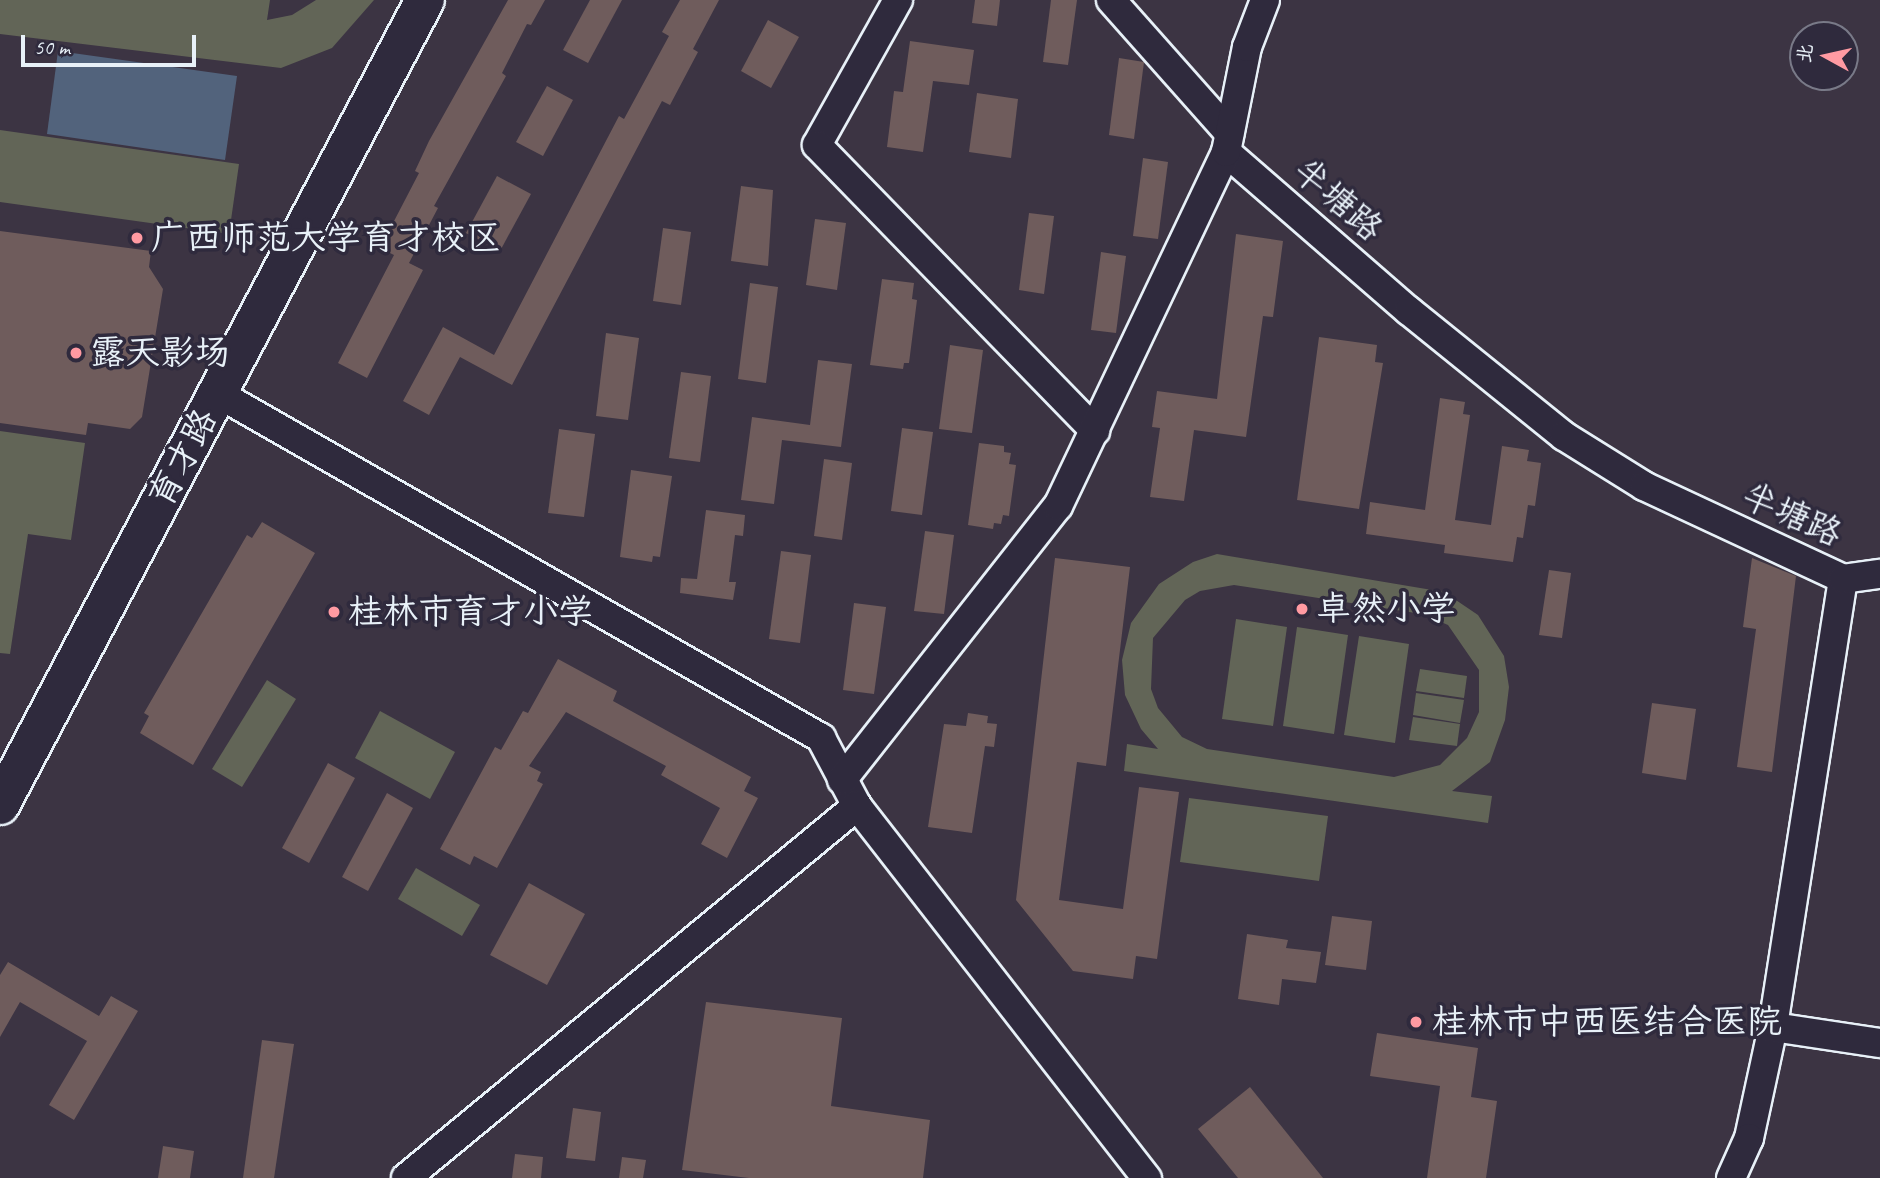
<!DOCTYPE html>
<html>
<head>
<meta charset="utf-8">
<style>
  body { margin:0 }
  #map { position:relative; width:1880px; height:1178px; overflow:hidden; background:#3c3443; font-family:Caveat,"LXGW WenKai TC",sans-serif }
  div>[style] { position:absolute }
  .green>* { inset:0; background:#626557 }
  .water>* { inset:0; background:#52637c }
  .building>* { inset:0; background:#6f5c5c }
  .roads { filter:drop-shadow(2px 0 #e8f1f8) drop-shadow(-2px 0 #e8f1f8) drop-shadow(0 2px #e8f1f8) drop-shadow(0 -2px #e8f1f8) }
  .street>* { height:28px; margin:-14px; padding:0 14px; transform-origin:14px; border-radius:14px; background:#2f2a3d }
  .secondary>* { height:38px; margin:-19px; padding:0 19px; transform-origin:19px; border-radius:19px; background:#2f2a3d }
  .dots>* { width:19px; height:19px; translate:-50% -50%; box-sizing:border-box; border:4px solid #2f2a3d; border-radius:50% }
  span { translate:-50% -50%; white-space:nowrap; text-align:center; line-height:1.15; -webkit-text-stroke:7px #2f2a3d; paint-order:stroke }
  .street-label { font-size:35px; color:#e8f1f8 }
  .poi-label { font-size:35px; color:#e8f1f8 }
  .left { translate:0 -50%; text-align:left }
  .north { position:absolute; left:1789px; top:21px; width:70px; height:70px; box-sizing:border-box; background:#2f2a3d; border:2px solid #797a88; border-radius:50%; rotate:278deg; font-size:19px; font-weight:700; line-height:28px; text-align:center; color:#e8f1f8 }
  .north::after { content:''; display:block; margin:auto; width:24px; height:32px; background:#ff9aa2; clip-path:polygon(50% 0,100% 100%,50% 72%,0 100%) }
  .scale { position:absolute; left:21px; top:35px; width:175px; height:32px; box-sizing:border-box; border:4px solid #e8f1f8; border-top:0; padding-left:9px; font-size:21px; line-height:24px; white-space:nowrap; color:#e8f1f8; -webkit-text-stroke:5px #2f2a3d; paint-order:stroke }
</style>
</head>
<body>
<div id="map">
  <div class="green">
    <div style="clip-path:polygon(0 0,270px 0,267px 20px,292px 15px,316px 0,374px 0,332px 48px,281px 68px,0 34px)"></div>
    <div style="clip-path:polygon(0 130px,239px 164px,229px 234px,0 202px)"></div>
    <div style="clip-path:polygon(0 431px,85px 443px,71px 540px,28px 534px,10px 654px,0 653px)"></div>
    <div style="clip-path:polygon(evenodd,1217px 554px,1444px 592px,1478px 615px,1504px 656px,1509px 687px,1505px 720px,1490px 762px,1452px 791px,1492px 796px,1488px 823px,1124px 771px,1127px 744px,1158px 749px,1141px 729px,1125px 695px,1122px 660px,1131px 623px,1159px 584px,1193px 562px,1217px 554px,1234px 585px,1422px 614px,1448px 625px,1479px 670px,1479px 712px,1467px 738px,1440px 765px,1394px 777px,1207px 749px,1182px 737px,1158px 708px,1151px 689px,1153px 638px,1185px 600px,1200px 591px,1234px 585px)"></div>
    <div style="clip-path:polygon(1236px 619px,1287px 627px,1273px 726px,1222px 719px)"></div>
    <div style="clip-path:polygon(1297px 627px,1348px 635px,1334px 734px,1283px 726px)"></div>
    <div style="clip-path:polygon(1359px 636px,1409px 644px,1395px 743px,1344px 735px)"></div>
    <div style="clip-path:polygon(1420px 669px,1467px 676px,1464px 698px,1416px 691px)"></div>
    <div style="clip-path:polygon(267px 680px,296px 699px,242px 787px,212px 769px)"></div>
    <div style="clip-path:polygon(1416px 693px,1464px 700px,1460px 723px,1413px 715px)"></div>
    <div style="clip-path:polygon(380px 711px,455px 752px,430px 799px,355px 758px)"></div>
    <div style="clip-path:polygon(1413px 717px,1460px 724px,1457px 746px,1409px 740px)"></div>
    <div style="clip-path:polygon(1189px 798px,1328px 816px,1319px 881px,1180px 862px)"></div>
    <div style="clip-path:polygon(416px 868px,480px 905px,462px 936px,398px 899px)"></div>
  </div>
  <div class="water">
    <div style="clip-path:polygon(58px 51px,237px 76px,225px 160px,47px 134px)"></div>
  </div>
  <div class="building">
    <div style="clip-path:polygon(508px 0,545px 0,531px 25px,527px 24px,502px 73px,506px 76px,434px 206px,438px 208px,409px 263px,423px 270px,367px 378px,338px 363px,394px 255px,380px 248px,419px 173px,415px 171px,429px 141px)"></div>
    <div style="clip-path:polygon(590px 0,622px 0,588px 63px,563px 50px)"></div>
    <div style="clip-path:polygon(680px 0,719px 0,693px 49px,698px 52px,670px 105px,662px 101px,512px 385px,460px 357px,429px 415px,403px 401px,443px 327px,494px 355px,619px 116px,624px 119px,669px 36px,662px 32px)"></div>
    <div style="clip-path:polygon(975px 0,1000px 0,997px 26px,972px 23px)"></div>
    <div style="clip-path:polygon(1051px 0,1077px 0,1068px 65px,1043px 62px)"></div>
    <div style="clip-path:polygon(768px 20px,799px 37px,771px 88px,741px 71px)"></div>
    <div style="clip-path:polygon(910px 41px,974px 50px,969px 85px,933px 81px,923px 152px,887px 147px,894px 91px,903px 92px)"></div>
    <div style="clip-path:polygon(1119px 58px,1144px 62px,1134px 139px,1109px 135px)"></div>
    <div style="clip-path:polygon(547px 86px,573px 100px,543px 156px,516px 142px)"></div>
    <div style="clip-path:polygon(977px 93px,1018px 99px,1011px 158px,969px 152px)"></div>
    <div style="clip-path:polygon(1143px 158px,1168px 162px,1158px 239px,1133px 236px)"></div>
    <div style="clip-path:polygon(497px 176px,531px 194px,500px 251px,466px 233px)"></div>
    <div style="clip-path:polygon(741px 186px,773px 190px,768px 266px,731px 261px)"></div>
    <div style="clip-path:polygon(1029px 213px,1054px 216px,1044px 294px,1019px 290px)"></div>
    <div style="clip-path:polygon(815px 219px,846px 223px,837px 290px,806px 285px)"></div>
    <div style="clip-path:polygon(663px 228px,691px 232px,681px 305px,653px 301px)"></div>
    <div style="clip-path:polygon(0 231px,151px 251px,149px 267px,163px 289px,142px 417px,130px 429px,88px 423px,86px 435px,0 423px)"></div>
    <div style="clip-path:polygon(1236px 234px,1283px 241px,1273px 317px,1263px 316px,1246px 437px,1194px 430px,1184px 501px,1150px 497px,1160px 428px,1152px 427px,1157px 391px,1217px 399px)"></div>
    <div style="clip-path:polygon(1101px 252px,1126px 256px,1116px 333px,1091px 330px)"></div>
    <div style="clip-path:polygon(882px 279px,914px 283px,912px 299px,917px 300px,909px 363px,904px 363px,903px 369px,870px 365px)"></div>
    <div style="clip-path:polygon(750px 283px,778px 287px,766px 383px,738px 379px)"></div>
    <div style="clip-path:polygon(606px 333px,639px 338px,628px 420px,596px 416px)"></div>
    <div style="clip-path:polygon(1319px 337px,1377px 345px,1375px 362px,1383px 363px,1359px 509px,1297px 500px)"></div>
    <div style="clip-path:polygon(950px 345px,983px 350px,972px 433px,939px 429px)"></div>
    <div style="clip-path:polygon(818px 360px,852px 364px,841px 447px,782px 440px,774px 504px,741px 500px,752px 417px,810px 425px)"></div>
    <div style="clip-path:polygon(681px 372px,711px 376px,700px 462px,669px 458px)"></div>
    <div style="clip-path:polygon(1440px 398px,1465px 402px,1463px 414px,1470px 415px,1455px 520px,1491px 525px,1502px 446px,1529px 450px,1527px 461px,1541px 463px,1535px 506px,1528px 505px,1523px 538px,1517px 537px,1513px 562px,1444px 553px,1445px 545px,1366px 534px,1370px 502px,1425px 510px)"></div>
    <div style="clip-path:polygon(902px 428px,933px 432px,922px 515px,891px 511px)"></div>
    <div style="clip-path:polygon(559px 429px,595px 434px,584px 517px,548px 513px)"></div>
    <div style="clip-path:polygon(979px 443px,1004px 446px,1004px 452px,1011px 453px,1009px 464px,1016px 465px,1009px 516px,1003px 515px,1001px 524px,994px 523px,993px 529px,968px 525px)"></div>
    <div style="clip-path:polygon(824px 459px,852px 463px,842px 540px,814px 536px)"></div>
    <div style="clip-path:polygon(631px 470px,672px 476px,660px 557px,653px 556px,652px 562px,620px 557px)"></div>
    <div style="clip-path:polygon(706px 510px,745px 515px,743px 536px,735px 535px,729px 582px,736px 582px,733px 600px,680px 593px,681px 578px,697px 579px)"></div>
    <div style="clip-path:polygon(262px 522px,315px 553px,193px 765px,140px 733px,149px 716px,144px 713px,247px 535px,252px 538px)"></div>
    <div style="clip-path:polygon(925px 531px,954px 535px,944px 614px,914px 611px)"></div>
    <div style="clip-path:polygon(781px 551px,811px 555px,800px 643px,769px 639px)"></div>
    <div style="clip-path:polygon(1055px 558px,1130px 567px,1106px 766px,1077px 762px,1059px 900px,1123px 909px,1139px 787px,1179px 792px,1157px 959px,1136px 956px,1133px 979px,1073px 971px,1016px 900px)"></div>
    <div style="clip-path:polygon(1752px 558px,1796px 576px,1772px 772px,1737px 767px,1756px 629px,1743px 627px)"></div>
    <div style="clip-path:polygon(1549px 570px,1571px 573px,1562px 638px,1539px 635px)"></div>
    <div style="clip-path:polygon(854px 603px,886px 607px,874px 694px,843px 690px)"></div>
    <div style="clip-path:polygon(558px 659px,617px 691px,613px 701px,751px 777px,744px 791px,758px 798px,727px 858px,701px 844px,720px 808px,661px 775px,666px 766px,566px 712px,529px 766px,541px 772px,537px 781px,543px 784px,497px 868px,474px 856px,470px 865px,440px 849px,495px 747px,501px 750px,523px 711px,528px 713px)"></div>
    <div style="clip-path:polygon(1652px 703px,1696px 709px,1686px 780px,1642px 773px)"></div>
    <div style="clip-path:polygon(968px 713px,988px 716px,987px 723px,997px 724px,994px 747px,985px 746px,972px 833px,928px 827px,944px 724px,966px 726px)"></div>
    <div style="clip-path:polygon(328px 763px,355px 778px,309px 863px,282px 848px)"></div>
    <div style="clip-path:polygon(387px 793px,413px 808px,368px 891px,342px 877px)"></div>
    <div style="clip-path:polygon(529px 883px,585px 914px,547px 985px,490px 955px)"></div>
    <div style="clip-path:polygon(1332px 916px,1372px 921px,1366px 970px,1325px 965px)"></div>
    <div style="clip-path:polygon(1247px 934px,1288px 940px,1286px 948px,1321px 952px,1316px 983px,1282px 979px,1279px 1005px,1238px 999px)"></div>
    <div style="clip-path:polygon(8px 962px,99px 1016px,111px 996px,138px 1011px,74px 1120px,49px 1105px,87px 1041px,20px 1002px,0 1037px,0 975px)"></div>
    <div style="clip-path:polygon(706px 1002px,842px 1018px,831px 1106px,930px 1120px,923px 1178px,749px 1178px,682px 1170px)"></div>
    <div style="clip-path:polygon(1377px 1033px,1478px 1048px,1471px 1097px,1497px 1101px,1486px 1178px,1427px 1178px,1440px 1086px,1370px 1076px)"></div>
    <div style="clip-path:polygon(262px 1040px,294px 1044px,274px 1178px,243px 1178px)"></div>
    <div style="clip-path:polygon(1250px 1087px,1323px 1178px,1238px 1178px,1198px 1129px)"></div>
    <div style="clip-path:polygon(573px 1108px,601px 1112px,595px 1161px,566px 1158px)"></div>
    <div style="clip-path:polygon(163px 1146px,194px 1151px,190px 1178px,158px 1178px)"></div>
    <div style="clip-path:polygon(515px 1154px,543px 1157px,541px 1178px,512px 1178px)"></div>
    <div style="clip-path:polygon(622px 1157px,646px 1160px,643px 1178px,619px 1178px)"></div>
  </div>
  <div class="roads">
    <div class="street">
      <div style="left:898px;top:0;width:166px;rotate:119.2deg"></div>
      <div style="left:817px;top:145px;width:399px;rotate:45.8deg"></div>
      <div style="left:1111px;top:0;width:178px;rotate:48.4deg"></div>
      <div style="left:1226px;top:152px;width:242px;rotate:41deg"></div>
      <div style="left:1409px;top:311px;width:199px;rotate:38.9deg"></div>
      <div style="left:1564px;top:436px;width:94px;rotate:32deg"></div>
      <div style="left:1644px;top:486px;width:220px;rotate:25deg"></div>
      <div style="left:1843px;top:579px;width:453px;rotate:98.9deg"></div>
      <div style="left:1773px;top:1027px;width:114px;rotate:102.2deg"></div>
      <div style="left:1749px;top:1138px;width:44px;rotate:114.2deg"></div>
      <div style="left:217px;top:393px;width:696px;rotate:29.73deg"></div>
      <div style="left:821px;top:738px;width:77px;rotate:62.1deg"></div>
      <div style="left:857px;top:806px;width:472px;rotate:52.1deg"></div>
      <div style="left:1843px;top:579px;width:37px;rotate:-8deg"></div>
      <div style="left:842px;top:780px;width:349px;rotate:-51.8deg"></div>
      <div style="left:1058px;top:506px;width:392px;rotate:-64.6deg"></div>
      <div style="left:1226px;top:152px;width:107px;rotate:-78.7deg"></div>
      <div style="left:1247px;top:47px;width:50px;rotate:-69deg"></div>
      <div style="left:1773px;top:1027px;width:108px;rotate:8.5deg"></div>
      <div style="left:406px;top:1178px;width:585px;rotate:-39.52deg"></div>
    </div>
    <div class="secondary">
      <div style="left:0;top:805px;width:910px;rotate:-62.17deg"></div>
    </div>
  </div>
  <div class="dots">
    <div style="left:137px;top:238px;background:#ff9aa2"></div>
    <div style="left:76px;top:353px;background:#ff9aa2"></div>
    <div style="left:1302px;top:609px;background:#ff9aa2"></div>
    <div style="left:334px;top:612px;background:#ff9aa2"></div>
    <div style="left:1416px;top:1022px;background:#ff9aa2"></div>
  </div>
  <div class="street-label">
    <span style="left:1338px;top:200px;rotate:41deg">半塘路</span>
    <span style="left:183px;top:458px;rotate:-62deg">育才路</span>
    <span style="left:1792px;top:515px;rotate:24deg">半塘路</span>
  </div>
  <div class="poi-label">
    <span class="left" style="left:151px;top:238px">广西师范大学育才校区</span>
    <span class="left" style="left:90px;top:353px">露天影场</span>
    <span class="left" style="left:1316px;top:609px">卓然小学</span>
    <span class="left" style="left:348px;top:612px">桂林市育才小学</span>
    <span class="left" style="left:1432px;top:1022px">桂林市中西医结合医院</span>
  </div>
  <div class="north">北</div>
  <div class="scale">50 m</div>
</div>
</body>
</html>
